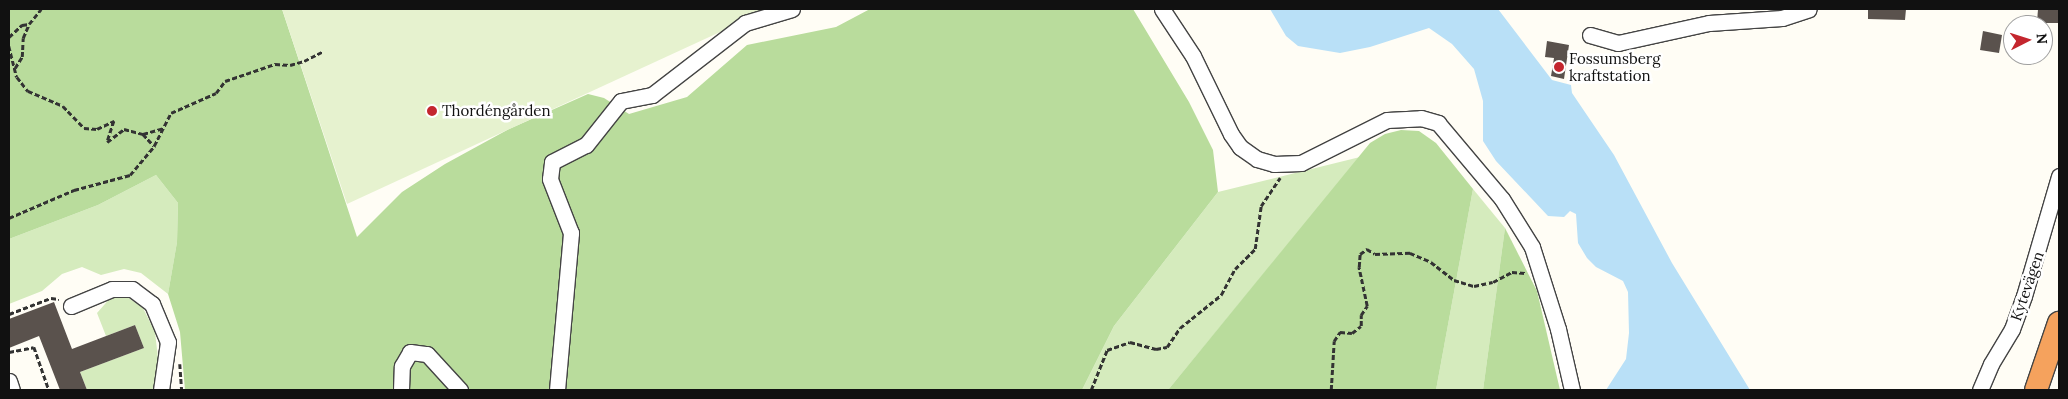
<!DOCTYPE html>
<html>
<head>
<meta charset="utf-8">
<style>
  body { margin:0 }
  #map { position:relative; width:2068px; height:399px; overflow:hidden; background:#fffdf5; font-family:Lora,serif }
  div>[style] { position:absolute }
  .green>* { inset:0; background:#d5ebbd }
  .forest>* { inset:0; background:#b9dc9c }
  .pitch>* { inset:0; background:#e6f2cf }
  .water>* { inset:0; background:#b9e0f7 }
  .building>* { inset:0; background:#5a524d }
  .path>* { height:2.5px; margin-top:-1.25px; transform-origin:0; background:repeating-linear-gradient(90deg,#333 0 5px,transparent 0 7.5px) }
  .roads { filter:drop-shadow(1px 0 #444) drop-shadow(-1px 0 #444) drop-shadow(0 1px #444) drop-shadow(0 -1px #444) }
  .minor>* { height:15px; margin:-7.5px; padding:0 7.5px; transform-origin:7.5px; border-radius:7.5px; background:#fff }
  .highway>* { height:22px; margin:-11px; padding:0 11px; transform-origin:11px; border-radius:11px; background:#f5a25d }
  .dots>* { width:14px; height:14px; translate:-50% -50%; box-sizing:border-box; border:2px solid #fff; border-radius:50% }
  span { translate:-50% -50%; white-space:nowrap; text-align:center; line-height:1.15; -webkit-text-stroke:5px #fff; paint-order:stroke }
  .poi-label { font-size:15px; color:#111 }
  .left { translate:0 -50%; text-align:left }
  .street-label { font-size:15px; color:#111 }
  .frame { position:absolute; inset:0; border:10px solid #111; pointer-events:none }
  .north { position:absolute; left:2003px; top:15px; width:50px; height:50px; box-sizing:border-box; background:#fff; border:1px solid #a0a0a0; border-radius:50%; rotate:85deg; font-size:14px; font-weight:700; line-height:20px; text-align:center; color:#111 }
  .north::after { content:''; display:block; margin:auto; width:18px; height:22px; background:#c4262e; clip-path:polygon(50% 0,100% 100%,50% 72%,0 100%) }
</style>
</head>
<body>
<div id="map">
  <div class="green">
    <div style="clip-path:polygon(1360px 157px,1168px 390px,1082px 390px,1114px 326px,1218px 192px)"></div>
    <div style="clip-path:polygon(156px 175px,178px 203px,177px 242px,168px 294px,141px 273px,124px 269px,101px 275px,82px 267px,62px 274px,42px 291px,9px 304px,9px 239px,98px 205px)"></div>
    <div style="clip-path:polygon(1473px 189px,1505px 228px,1483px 390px,1436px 390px)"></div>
    <div style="clip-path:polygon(123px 294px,143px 308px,155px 332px,159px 367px,154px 389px,87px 390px,80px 372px,144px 348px,135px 325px,106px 336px,97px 313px,112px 296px)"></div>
  </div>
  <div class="forest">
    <div style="clip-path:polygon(9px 9px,282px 9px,357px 237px,402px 192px,445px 164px,509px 129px,588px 94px,604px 98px,629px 114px,687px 97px,747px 45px,836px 27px,870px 9px,1133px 9px,1189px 102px,1213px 150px,1218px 192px,1114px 326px,1082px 390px,185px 390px,180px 332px,168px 294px,177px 242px,178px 203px,156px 175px,98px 205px,9px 239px)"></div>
    <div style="clip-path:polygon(1401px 130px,1419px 131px,1436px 143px,1473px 189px,1436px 390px,1168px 390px,1370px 143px,1385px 134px)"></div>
    <div style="clip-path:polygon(1505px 228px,1537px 291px,1560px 390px,1483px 390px)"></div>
  </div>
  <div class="pitch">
    <div style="clip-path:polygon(282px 9px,770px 9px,347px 204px)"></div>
  </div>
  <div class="water">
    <div style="clip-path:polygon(1270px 9px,1498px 9px,1552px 80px,1571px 85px,1572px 93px,1614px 155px,1672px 263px,1750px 390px,1606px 390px,1626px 359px,1629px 333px,1628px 292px,1623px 281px,1596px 267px,1587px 258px,1578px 243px,1576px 214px,1570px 211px,1564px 217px,1548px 216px,1496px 161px,1483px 141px,1483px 101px,1474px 69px,1452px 44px,1429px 28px,1370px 47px,1340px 53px,1298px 46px,1286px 36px)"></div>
  </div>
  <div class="building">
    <div style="clip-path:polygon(1868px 9px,1906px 9px,1905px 20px,1868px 19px)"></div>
    <div style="clip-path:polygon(2038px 9px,2059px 9px,2058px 23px,2037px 23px)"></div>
    <div style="clip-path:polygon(1983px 31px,2002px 35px,1999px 53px,1980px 50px)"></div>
    <div style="clip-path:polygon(1547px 41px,1569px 45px,1564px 79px,1551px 76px,1554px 58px,1545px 57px)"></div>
    <div style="clip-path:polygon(54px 302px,72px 349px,135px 325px,144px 348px,80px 372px,87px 390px,60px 390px,39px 336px,9px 348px,9px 319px)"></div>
  </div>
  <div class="path">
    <div style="left:9px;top:37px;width:18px;rotate:-43deg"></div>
    <div style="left:22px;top:25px;width:7px;rotate:-8deg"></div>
    <div style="left:29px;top:24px;width:19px;rotate:-51deg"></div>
    <div style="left:9px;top:46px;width:32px;rotate:76deg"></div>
    <div style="left:17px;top:77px;width:18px;rotate:52deg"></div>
    <div style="left:28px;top:91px;width:38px;rotate:23deg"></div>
    <div style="left:63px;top:106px;width:30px;rotate:46deg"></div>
    <div style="left:84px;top:128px;width:13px;rotate:4deg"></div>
    <div style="left:97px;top:129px;width:19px;rotate:-25deg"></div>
    <div style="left:114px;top:121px;width:22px;rotate:108deg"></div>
    <div style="left:107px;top:142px;width:21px;rotate:-37deg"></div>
    <div style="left:124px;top:129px;width:20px;rotate:15deg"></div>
    <div style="left:143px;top:134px;width:22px;rotate:-16deg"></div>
    <div style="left:15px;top:68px;width:13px;rotate:-58deg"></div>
    <div style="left:22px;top:57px;width:19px;rotate:-87deg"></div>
    <div style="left:23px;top:38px;width:15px;rotate:-67deg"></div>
    <div style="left:143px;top:134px;width:16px;rotate:47deg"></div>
    <div style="left:9px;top:218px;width:71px;rotate:-23.3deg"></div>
    <div style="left:74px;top:190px;width:58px;rotate:-15deg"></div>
    <div style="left:130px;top:175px;width:38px;rotate:-50deg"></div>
    <div style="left:154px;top:146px;width:37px;rotate:-63deg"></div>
    <div style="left:171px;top:113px;width:49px;rotate:-24deg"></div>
    <div style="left:216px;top:93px;width:15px;rotate:-53deg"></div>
    <div style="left:225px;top:81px;width:53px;rotate:-18.8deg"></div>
    <div style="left:275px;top:64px;width:15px;rotate:4deg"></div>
    <div style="left:290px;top:65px;width:15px;rotate:-16deg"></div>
    <div style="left:304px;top:61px;width:22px;rotate:-27deg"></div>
    <div style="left:9px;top:314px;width:45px;rotate:-20.9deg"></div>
    <div style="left:51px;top:298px;width:8px;rotate:7deg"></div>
    <div style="left:9px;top:352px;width:25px;rotate:-11deg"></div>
    <div style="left:34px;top:347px;width:46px;rotate:70.8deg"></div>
    <div style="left:180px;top:364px;width:26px;rotate:86deg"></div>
    <div style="left:1091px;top:390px;width:43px;rotate:-68.2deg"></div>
    <div style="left:1107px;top:350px;width:24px;rotate:-19deg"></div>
    <div style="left:1130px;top:342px;width:27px;rotate:15deg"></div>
    <div style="left:1156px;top:349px;width:11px;rotate:-10deg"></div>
    <div style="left:1167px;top:347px;width:23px;rotate:-56deg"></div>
    <div style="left:1180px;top:328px;width:53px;rotate:-38.8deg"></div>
    <div style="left:1221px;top:295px;width:30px;rotate:-62deg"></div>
    <div style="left:1235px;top:269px;width:28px;rotate:-45deg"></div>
    <div style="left:1255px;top:249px;width:43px;rotate:-82.1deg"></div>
    <div style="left:1261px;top:206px;width:34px;rotate:-56deg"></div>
    <div style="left:1331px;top:390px;width:49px;rotate:-86.5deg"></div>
    <div style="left:1334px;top:341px;width:11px;rotate:-56deg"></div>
    <div style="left:1340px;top:332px;width:12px;rotate:5deg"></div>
    <div style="left:1352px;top:333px;width:11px;rotate:-38deg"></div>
    <div style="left:1361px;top:326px;width:11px;rotate:-90deg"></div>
    <div style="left:1361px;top:315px;width:11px;rotate:-56deg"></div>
    <div style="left:1367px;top:306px;width:40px;rotate:-102deg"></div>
    <div style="left:1359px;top:267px;width:13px;rotate:-86deg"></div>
    <div style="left:1360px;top:254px;width:9px;rotate:-36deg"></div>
    <div style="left:1367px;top:249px;width:9px;rotate:32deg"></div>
    <div style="left:1375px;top:254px;width:35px;rotate:-2deg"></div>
    <div style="left:1410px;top:253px;width:23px;rotate:23deg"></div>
    <div style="left:1431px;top:262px;width:29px;rotate:38deg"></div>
    <div style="left:1454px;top:280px;width:21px;rotate:17deg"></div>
    <div style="left:1474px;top:286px;width:19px;rotate:-12deg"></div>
    <div style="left:1493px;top:282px;width:21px;rotate:-28deg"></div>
    <div style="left:1512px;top:272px;width:13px;rotate:4deg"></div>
  </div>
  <div class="roads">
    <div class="minor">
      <div style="left:1162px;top:9px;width:56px;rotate:56.6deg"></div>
      <div style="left:1193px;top:56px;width:87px;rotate:64deg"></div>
      <div style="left:1231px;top:134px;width:16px;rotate:55deg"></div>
      <div style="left:1240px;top:147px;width:21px;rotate:35deg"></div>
      <div style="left:1257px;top:159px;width:18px;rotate:16deg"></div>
      <div style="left:1274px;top:164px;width:27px;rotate:-2deg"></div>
      <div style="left:1301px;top:163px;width:96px;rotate:-26.6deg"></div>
      <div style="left:1387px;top:120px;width:34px;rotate:-3deg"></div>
      <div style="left:1421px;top:118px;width:18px;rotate:16deg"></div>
      <div style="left:1438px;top:123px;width:99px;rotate:49.9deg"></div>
      <div style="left:1502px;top:199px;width:57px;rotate:58deg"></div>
      <div style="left:1532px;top:247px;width:86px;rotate:72.4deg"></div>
      <div style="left:1558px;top:329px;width:63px;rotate:77.1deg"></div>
      <div style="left:1590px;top:35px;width:29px;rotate:16deg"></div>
      <div style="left:1618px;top:43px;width:93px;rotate:-12.4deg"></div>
      <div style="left:1709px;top:23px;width:73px;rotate:-3.9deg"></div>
      <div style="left:1782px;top:18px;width:28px;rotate:-18deg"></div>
      <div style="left:71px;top:306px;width:44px;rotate:-22.5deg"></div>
      <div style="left:112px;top:289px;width:20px"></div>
      <div style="left:132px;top:289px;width:25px;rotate:37deg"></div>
      <div style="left:152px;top:304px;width:41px;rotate:67.2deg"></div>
      <div style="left:168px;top:342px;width:49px;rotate:98.3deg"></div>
      <div style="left:9px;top:381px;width:9px;rotate:72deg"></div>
      <div style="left:401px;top:390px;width:24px;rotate:-88deg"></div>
      <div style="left:402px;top:366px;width:16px;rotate:-60deg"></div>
      <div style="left:410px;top:352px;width:17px;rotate:7deg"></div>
      <div style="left:427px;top:354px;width:49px;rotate:47.5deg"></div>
      <div style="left:557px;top:390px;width:158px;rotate:-84.9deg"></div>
      <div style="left:571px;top:233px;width:58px;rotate:-111.3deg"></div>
      <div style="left:550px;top:179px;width:17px;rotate:-83deg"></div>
      <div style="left:552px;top:162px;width:38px;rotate:-27deg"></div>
      <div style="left:586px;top:145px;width:56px;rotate:-51.5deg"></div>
      <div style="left:621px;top:101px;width:32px;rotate:-11deg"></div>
      <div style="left:652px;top:95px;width:118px;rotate:-37.7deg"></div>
      <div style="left:745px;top:23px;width:49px;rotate:-16.6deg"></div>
      <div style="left:1980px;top:390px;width:28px;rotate:-67deg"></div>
      <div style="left:1991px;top:364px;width:41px;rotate:-59deg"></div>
      <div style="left:2012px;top:329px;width:35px;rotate:-70deg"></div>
      <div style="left:2024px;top:296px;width:125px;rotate:-73.7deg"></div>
    </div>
    <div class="highway">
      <div style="left:2036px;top:390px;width:71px;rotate:-71.1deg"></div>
    </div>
  </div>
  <div class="dots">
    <div style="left:1559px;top:67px;background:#c4262e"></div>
    <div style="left:432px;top:111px;background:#c4262e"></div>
  </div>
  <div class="poi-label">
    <span class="left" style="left:1569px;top:67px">Fossumsberg<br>kraftstation</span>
    <span class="left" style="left:442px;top:111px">Thordéngården</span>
  </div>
  <div class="street-label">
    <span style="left:2027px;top:286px;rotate:-71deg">Kytevägen</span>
  </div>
  <div class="frame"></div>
  <div class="north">N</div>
</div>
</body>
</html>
